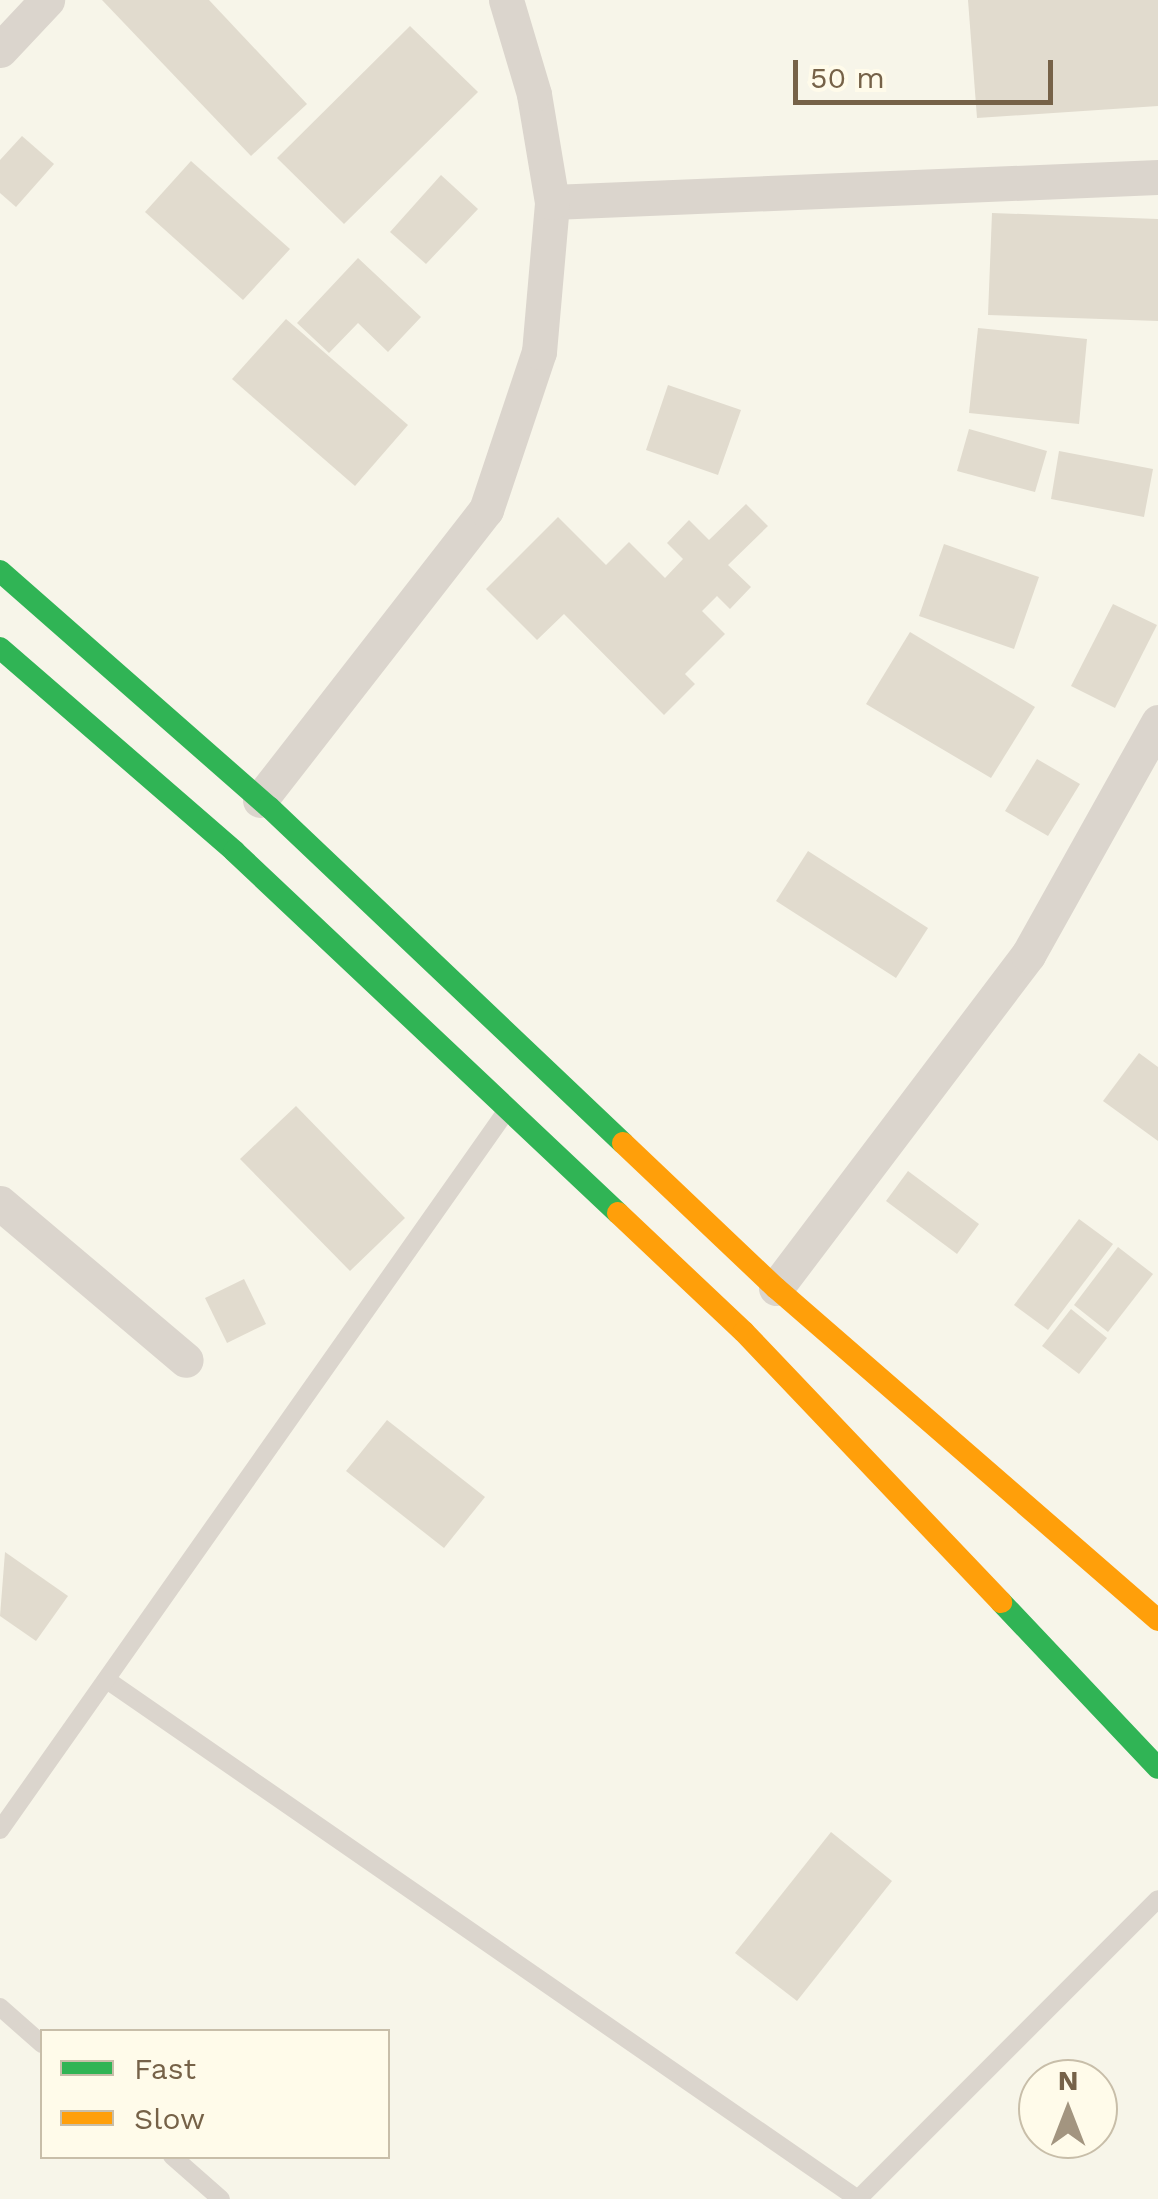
<!DOCTYPE html>
<html>
<head>
<meta charset="utf-8">
<style>
  body { margin:0 }
  #map { position:relative; width:1158px; height:2199px; overflow:hidden; background:#f7f5e9; font-family:"Work Sans",sans-serif }
  div>[style] { position:absolute }
  .building>* { inset:0; background:#e1dbce }
  .lane>* { height:18px; margin:-9px; padding:0 9px; transform-origin:9px; border-radius:9px; background:#dbd5cd }
  .street>* { height:35px; margin:-17.5px; padding:0 17.5px; transform-origin:17.5px; border-radius:17.5px; background:#dbd5cd }
  .fast>* { height:22px; margin:-11px; padding:0 11px; transform-origin:11px; border-radius:11px; background:#30b455 }
  .slow>* { height:22px; margin:-11px; padding:0 11px; transform-origin:11px; border-radius:11px; background:#ff9f0a }
  span { translate:-50% -50%; white-space:nowrap; text-align:center; line-height:1.15; -webkit-text-stroke:8px #fffbea; paint-order:stroke }
  .legend { position:absolute; left:40px; top:2029px; width:350px; height:130px; box-sizing:border-box; background:#fffbea; border:2px solid #c8bea9; margin:0; padding:12px 18px; list-style:none; font-size:30px; color:#766248 }
  .legend li { display:flex; align-items:center; gap:20px; height:50px }
  .legend b { width:50px; border:2px solid #c8bea9 }
  .north { position:absolute; left:1018px; top:2059px; width:100px; height:100px; box-sizing:border-box; background:#fffbea; border:2px solid #c8bea9; border-radius:50%; rotate:0deg; font-size:28px; font-weight:700; line-height:40px; text-align:center; color:#766248 }
  .north::after { content:''; display:block; margin:auto; width:35px; height:45px; background:#a39580; clip-path:polygon(50% 0,100% 100%,50% 72%,0 100%) }
  .scale { position:absolute; left:793px; top:60px; width:260px; height:45px; box-sizing:border-box; border:5px solid #766248; border-top:0; padding-left:12px; font-size:30px; line-height:35px; white-space:nowrap; color:#766248; -webkit-text-stroke:8px #fffbea; paint-order:stroke }
</style>
</head>
<body>
<div id="map">
  <div class="building">
    <div style="clip-path:polygon(102px 0,209px 0,307px 104px,251px 156px)"></div>
    <div style="clip-path:polygon(968px 0,1158px 0,1158px 106px,977px 118px)"></div>
    <div style="clip-path:polygon(410px 26px,478px 92px,344px 224px,277px 158px)"></div>
    <div style="clip-path:polygon(22px 136px,54px 164px,16px 207px,0 193px,0 160px)"></div>
    <div style="clip-path:polygon(191px 161px,290px 249px,243px 300px,145px 212px)"></div>
    <div style="clip-path:polygon(441px 175px,478px 209px,426px 264px,390px 232px)"></div>
    <div style="clip-path:polygon(992px 213px,1158px 219px,1158px 321px,988px 315px)"></div>
    <div style="clip-path:polygon(358px 258px,421px 317px,388px 352px,358px 323px,329px 353px,297px 323px)"></div>
    <div style="clip-path:polygon(286px 319px,408px 425px,355px 486px,232px 379px)"></div>
    <div style="clip-path:polygon(978px 328px,1087px 339px,1079px 424px,969px 413px)"></div>
    <div style="clip-path:polygon(668px 385px,741px 410px,718px 475px,646px 450px)"></div>
    <div style="clip-path:polygon(969px 429px,1047px 451px,1035px 492px,957px 471px)"></div>
    <div style="clip-path:polygon(1059px 451px,1153px 469px,1144px 517px,1051px 499px)"></div>
    <div style="clip-path:polygon(746px 504px,768px 526px,728px 565px,751px 587px,730px 609px,717px 596px,702px 611px,725px 634px,685px 674px,695px 684px,664px 715px,564px 614px,537px 640px,486px 589px,558px 517px,606px 565px,629px 542px,665px 578px,683px 559px,667px 543px,689px 520px,709px 540px)"></div>
    <div style="clip-path:polygon(944px 544px,1039px 577px,1014px 649px,919px 616px)"></div>
    <div style="clip-path:polygon(1113px 604px,1157px 625px,1115px 708px,1071px 686px)"></div>
    <div style="clip-path:polygon(910px 632px,1035px 707px,991px 778px,866px 704px)"></div>
    <div style="clip-path:polygon(1037px 759px,1080px 784px,1048px 836px,1005px 811px)"></div>
    <div style="clip-path:polygon(808px 851px,928px 928px,896px 978px,776px 901px)"></div>
    <div style="clip-path:polygon(1139px 1053px,1158px 1067px,1158px 1141px,1103px 1101px)"></div>
    <div style="clip-path:polygon(296px 1106px,405px 1218px,350px 1271px,240px 1159px)"></div>
    <div style="clip-path:polygon(908px 1171px,979px 1224px,957px 1254px,886px 1201px)"></div>
    <div style="clip-path:polygon(1079px 1219px,1113px 1244px,1048px 1330px,1014px 1305px)"></div>
    <div style="clip-path:polygon(1118px 1247px,1153px 1274px,1108px 1332px,1074px 1305px)"></div>
    <div style="clip-path:polygon(244px 1279px,266px 1324px,227px 1343px,205px 1298px)"></div>
    <div style="clip-path:polygon(1071px 1309px,1107px 1338px,1079px 1374px,1042px 1346px)"></div>
    <div style="clip-path:polygon(387px 1420px,485px 1497px,444px 1548px,346px 1471px)"></div>
    <div style="clip-path:polygon(5px 1552px,68px 1596px,36px 1641px,0 1616px)"></div>
    <div style="clip-path:polygon(831px 1832px,892px 1881px,797px 2001px,735px 1953px)"></div>
  </div>
  <div class="lane">
    <div style="left:107px;top:1680px;width:913px;rotate:34.65deg"></div>
    <div style="left:0;top:1830px;width:877px;rotate:-54.84deg"></div>
    <div style="left:0;top:2007px;width:56px;rotate:41.4deg"></div>
    <div style="left:172px;top:2156px;width:65px;rotate:41.3deg"></div>
    <div style="left:858px;top:2199px;width:424px;rotate:-45deg"></div>
  </div>
  <div class="street">
    <div style="left:0;top:50px;width:69px;rotate:-46.8deg"></div>
    <div style="left:552px;top:202px;width:607px;rotate:-2.36deg"></div>
    <div style="left:260px;top:800px;width:368px;rotate:-52.1deg"></div>
    <div style="left:486px;top:510px;width:167px;rotate:-71.5deg"></div>
    <div style="left:539px;top:352px;width:151px;rotate:-85deg"></div>
    <div style="left:552px;top:202px;width:109px;rotate:-99.5deg"></div>
    <div style="left:534px;top:94px;width:98px;rotate:-106.6deg"></div>
    <div style="left:0;top:1203px;width:243px;rotate:40.2deg"></div>
    <div style="left:776px;top:1288px;width:418px;rotate:-52.9deg"></div>
    <div style="left:1028px;top:955px;width:267px;rotate:-60.8deg"></div>
  </div>
  <div class="fast">
    <div style="left:0;top:571px;width:358px;rotate:41.3deg"></div>
    <div style="left:269px;top:807px;width:488px;rotate:43.5deg"></div>
    <div style="left:0;top:648px;width:310px;rotate:40.9deg"></div>
    <div style="left:234px;top:851px;width:528px;rotate:43.31deg"></div>
    <div style="left:1001px;top:1602px;width:228px;rotate:46.6deg"></div>
  </div>
  <div class="slow">
    <div style="left:623px;top:1143px;width:211px;rotate:43.5deg"></div>
    <div style="left:776px;top:1288px;width:506px;rotate:40.99deg"></div>
    <div style="left:618px;top:1213px;width:173px;rotate:43.4deg"></div>
    <div style="left:744px;top:1332px;width:373px;rotate:46.4deg"></div>
  </div>
  <ul class="legend">
  <li><b style="height:12px;background:#30b455"></b>Fast</li>
  <li><b style="height:12px;background:#ff9f0a"></b>Slow</li>
  </ul>
  <div class="north">N</div>
  <div class="scale">50 m</div>
</div>
</body>
</html>
